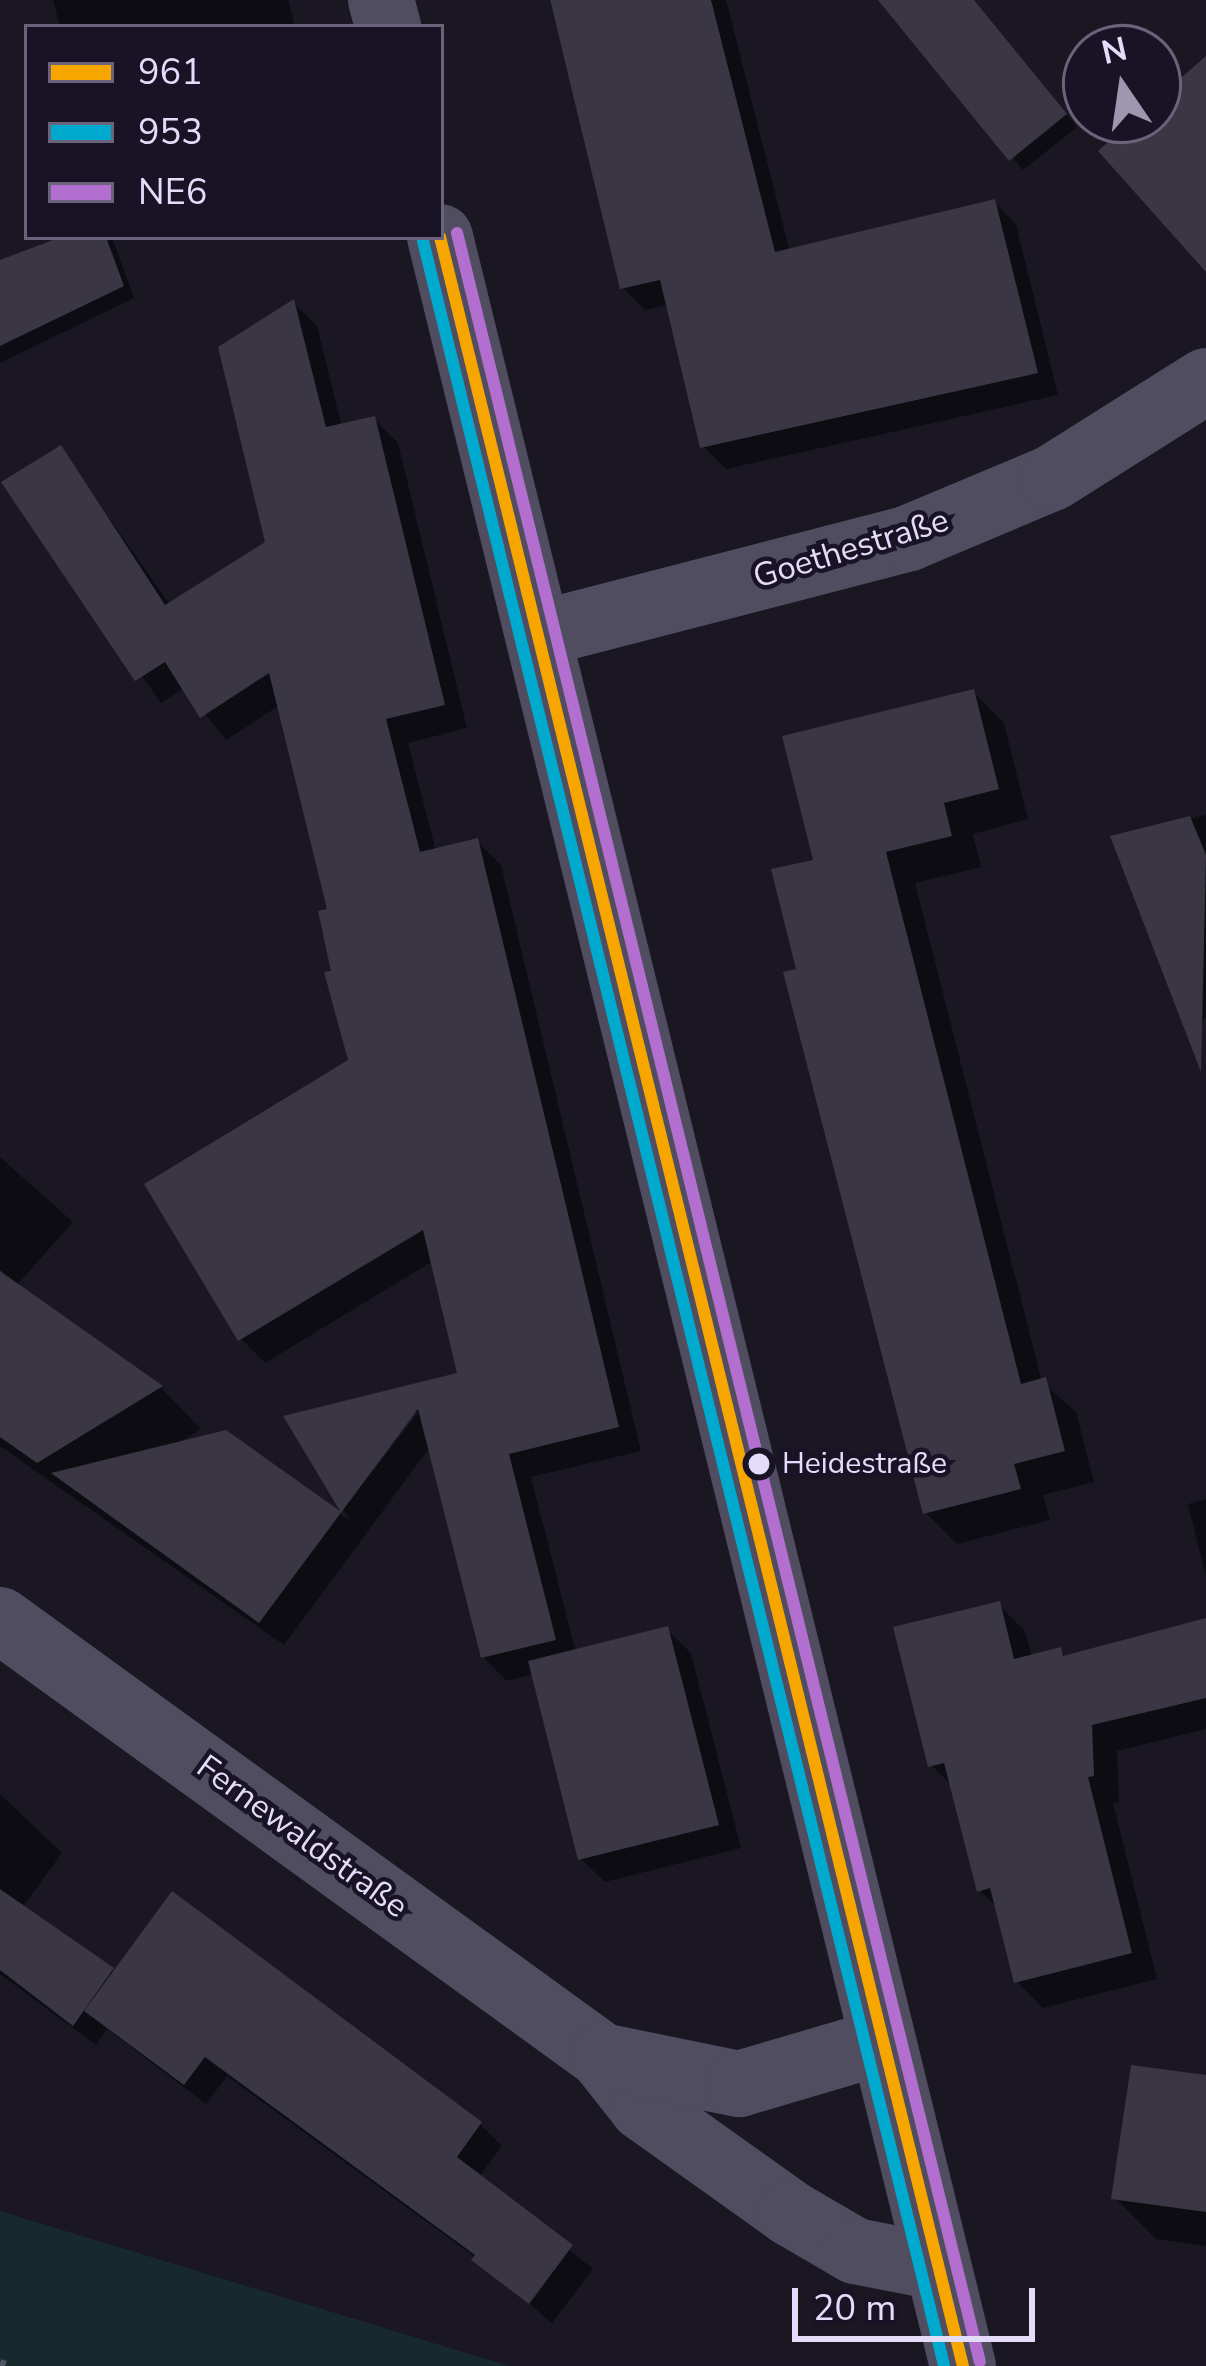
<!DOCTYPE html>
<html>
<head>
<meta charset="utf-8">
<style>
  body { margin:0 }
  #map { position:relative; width:1206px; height:2366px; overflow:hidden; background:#1a1722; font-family:"Nunito Sans",sans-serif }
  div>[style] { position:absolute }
  .green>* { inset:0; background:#17292d }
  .shadow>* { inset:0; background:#0007 }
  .building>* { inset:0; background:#3a3643 }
  .path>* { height:8px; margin-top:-4px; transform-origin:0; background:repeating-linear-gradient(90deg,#4d5361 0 6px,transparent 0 15px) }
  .minor>* { height:66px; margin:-33px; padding:0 33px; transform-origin:33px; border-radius:33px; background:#504d61 }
  .bus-1>* { height:12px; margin:-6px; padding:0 6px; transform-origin:6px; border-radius:6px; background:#f7a600 }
  .bus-2>* { height:12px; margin:-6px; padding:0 6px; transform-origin:6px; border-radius:6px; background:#00a9ce }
  .bus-3>* { height:12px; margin:-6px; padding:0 6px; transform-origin:6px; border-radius:6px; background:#b36fd0 }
  .dots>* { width:33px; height:33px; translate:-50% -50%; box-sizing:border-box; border:6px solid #191326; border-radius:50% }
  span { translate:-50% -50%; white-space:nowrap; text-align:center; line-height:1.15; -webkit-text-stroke:9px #191326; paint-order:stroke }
  .bus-label { font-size:30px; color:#e3dcfb }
  .left { translate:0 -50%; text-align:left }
  .street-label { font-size:33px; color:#e3dcfb }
  .legend { position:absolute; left:24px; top:24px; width:420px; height:216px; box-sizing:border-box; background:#191326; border:3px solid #6a637b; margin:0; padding:15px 21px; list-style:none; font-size:36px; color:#e3dcfb }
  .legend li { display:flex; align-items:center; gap:24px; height:60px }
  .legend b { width:60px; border:3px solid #6a637b }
  .north { position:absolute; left:1062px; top:24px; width:120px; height:120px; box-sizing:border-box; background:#191326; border:3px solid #6a637b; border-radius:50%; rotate:347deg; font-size:33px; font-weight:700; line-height:48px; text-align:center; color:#e3dcfb }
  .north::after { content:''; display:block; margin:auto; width:42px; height:54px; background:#9d97af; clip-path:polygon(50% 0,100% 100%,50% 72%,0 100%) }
  .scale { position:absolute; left:792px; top:2288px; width:243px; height:54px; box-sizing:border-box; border:6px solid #e3dcfb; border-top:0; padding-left:15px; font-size:36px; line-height:42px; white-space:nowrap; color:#e3dcfb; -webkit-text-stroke:9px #191326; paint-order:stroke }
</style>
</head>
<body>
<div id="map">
  <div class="green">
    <div style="clip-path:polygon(0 2211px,509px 2366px,0 2366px)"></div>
  </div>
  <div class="shadow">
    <div style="clip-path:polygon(53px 0,288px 0,295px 27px,60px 27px)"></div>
    <div style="clip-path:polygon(549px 0,726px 0,790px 252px,994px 202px,1016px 224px,1058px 395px,726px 469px,703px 446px,669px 305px,645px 310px,623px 288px)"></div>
    <div style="clip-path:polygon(889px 0,973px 0,1077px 127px,1023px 170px)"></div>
    <div style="clip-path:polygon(74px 237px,112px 237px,134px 298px,0 363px,0 268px)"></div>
    <div style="clip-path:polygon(294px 303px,317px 326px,342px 427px,374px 419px,398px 443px,467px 728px,408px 743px,436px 851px,477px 841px,501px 865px,641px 1451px,531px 1477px,576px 1653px,667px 1630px,691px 1653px,741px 1848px,605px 1882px,581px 1859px,535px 1674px,507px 1681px,483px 1657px,430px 1447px,284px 1645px,0 1446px,0 1323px,23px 1291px,162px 1389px,201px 1429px,176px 1444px,225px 1433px,350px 1521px,343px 1509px,418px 1413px,288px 1418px,461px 1375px,433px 1261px,265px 1363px,241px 1339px,351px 1061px,330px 911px,280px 705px,226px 740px,184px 688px,161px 703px,5px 483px,61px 449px,170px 605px,268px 543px)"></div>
    <div style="clip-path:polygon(973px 692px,1004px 723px,1028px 819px,973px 834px,981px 867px,915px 883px,1042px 1382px,1076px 1412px,1094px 1482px,1043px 1495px,1050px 1520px,957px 1544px,926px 1513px,800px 971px,816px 862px)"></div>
    <div style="clip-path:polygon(1206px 815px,1206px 1018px,1192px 1023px,1114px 838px)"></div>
    <div style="clip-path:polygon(0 1157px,73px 1222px,17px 1285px,0 1270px)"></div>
    <div style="clip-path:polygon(1206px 1499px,1206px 1576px,1188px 1504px)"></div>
    <div style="clip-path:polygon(999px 1605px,1025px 1631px,1032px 1658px,1060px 1651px,1067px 1658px,1206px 1621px,1206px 1729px,1117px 1751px,1119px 1802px,1113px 1803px,1157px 1979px,1043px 2008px,1016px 1981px,999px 1909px,980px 1891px,954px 1788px,931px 1765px)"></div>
    <div style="clip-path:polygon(0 1794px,62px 1853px,22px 1908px,115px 1973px,172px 1896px,480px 2124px,502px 2146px,479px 2177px,593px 2269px,552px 2323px,476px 2258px,227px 2076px,206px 2104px,107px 2029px,96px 2045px,0 1974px)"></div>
    <div style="clip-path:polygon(1206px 2078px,1206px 2246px,1156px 2239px,1115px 2198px)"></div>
  </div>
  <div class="building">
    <div style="clip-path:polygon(550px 0,711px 0,775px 252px,995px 199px,1038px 373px,700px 448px,660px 280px,620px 289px)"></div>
    <div style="clip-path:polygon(878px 0,974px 0,1067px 114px,1009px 161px)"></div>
    <div style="clip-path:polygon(1206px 56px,1206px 272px,1098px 151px,1133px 120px,1158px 120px,1158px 98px)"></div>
    <div style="clip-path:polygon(61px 237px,106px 237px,124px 286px,0 346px,0 260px)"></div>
    <div style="clip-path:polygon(294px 299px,326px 427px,375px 416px,445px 705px,386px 719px,420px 852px,478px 838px,619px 1427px,509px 1454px,556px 1640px,481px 1658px,418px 1409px,259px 1623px,51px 1473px,226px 1430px,340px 1511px,283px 1416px,457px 1373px,423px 1230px,238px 1341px,144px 1184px,348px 1060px,324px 972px,331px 971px,318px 911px,327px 909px,269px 673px,200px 718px,165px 662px,135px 681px,1px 482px,61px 445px,165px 605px,265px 542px,218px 347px)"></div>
    <div style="clip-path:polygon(974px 689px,999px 789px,944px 803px,952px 836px,886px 852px,1021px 1384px,1046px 1377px,1065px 1451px,1014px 1464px,1021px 1489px,923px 1514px,783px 972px,796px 969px,771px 869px,813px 860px,782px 736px)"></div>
    <div style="clip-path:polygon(1190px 816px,1206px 855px,1201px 1072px,1110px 836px)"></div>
    <div style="clip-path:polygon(0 1271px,163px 1386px,37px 1463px,0 1437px)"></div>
    <div style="clip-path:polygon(1000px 1601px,1014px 1659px,1061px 1647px,1063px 1656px,1206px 1618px,1206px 1698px,1092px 1725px,1094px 1776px,1088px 1777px,1132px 1953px,1014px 1983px,990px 1888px,977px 1892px,944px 1763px,928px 1767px,893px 1627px)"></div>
    <div style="clip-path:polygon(668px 1626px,719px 1825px,578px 1860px,528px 1661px)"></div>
    <div style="clip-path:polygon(0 1889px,114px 1968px,73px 2026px,0 1970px)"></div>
    <div style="clip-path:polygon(172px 1891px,482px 2122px,457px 2157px,573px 2245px,529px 2304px,471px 2260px,475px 2255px,205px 2057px,184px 2085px,84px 2011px)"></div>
    <div style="clip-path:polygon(1131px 2065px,1206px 2075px,1206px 2212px,1111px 2199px)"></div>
  </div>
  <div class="path">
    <div style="left:0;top:2363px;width:9px;rotate:18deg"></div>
  </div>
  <div class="minor">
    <div style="left:381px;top:0;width:28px;rotate:75deg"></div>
    <div style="left:440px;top:237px;width:2192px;rotate:76.2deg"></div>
    <div style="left:539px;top:634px;width:382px;rotate:-14.5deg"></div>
    <div style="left:909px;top:538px;width:155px;rotate:-22.8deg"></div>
    <div style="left:1052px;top:478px;width:182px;rotate:-32.2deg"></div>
    <div style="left:0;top:1620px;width:743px;rotate:35.91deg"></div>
    <div style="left:602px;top:2056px;width:66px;rotate:51.7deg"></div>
    <div style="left:643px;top:2108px;width:181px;rotate:35.5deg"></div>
    <div style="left:790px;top:2213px;width:75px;rotate:30.3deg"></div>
    <div style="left:855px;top:2251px;width:84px;rotate:11deg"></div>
    <div style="left:602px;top:2056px;width:140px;rotate:11.6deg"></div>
    <div style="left:739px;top:2084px;width:149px;rotate:-16.4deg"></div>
  </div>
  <div class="bus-1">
    <div style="left:440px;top:237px;width:2192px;rotate:76.2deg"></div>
  </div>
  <div class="bus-2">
    <div style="left:423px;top:241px;width:2188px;rotate:76.22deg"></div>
  </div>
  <div class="bus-3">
    <div style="left:457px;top:233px;width:2192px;rotate:76.2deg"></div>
  </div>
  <div class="dots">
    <div style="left:759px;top:1464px;background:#e3dcfb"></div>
  </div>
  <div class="bus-label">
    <span class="left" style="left:782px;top:1464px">Heidestraße</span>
  </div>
  <div class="street-label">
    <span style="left:851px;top:549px;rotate:-17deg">Goethestraße</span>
    <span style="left:302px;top:1837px;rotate:36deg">Fernewaldstraße</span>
  </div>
  <ul class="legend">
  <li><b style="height:15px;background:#f7a600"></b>961</li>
  <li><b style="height:15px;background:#00a9ce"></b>953</li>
  <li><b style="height:15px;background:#b36fd0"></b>NE6</li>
  </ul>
  <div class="north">N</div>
  <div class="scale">20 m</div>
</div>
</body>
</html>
